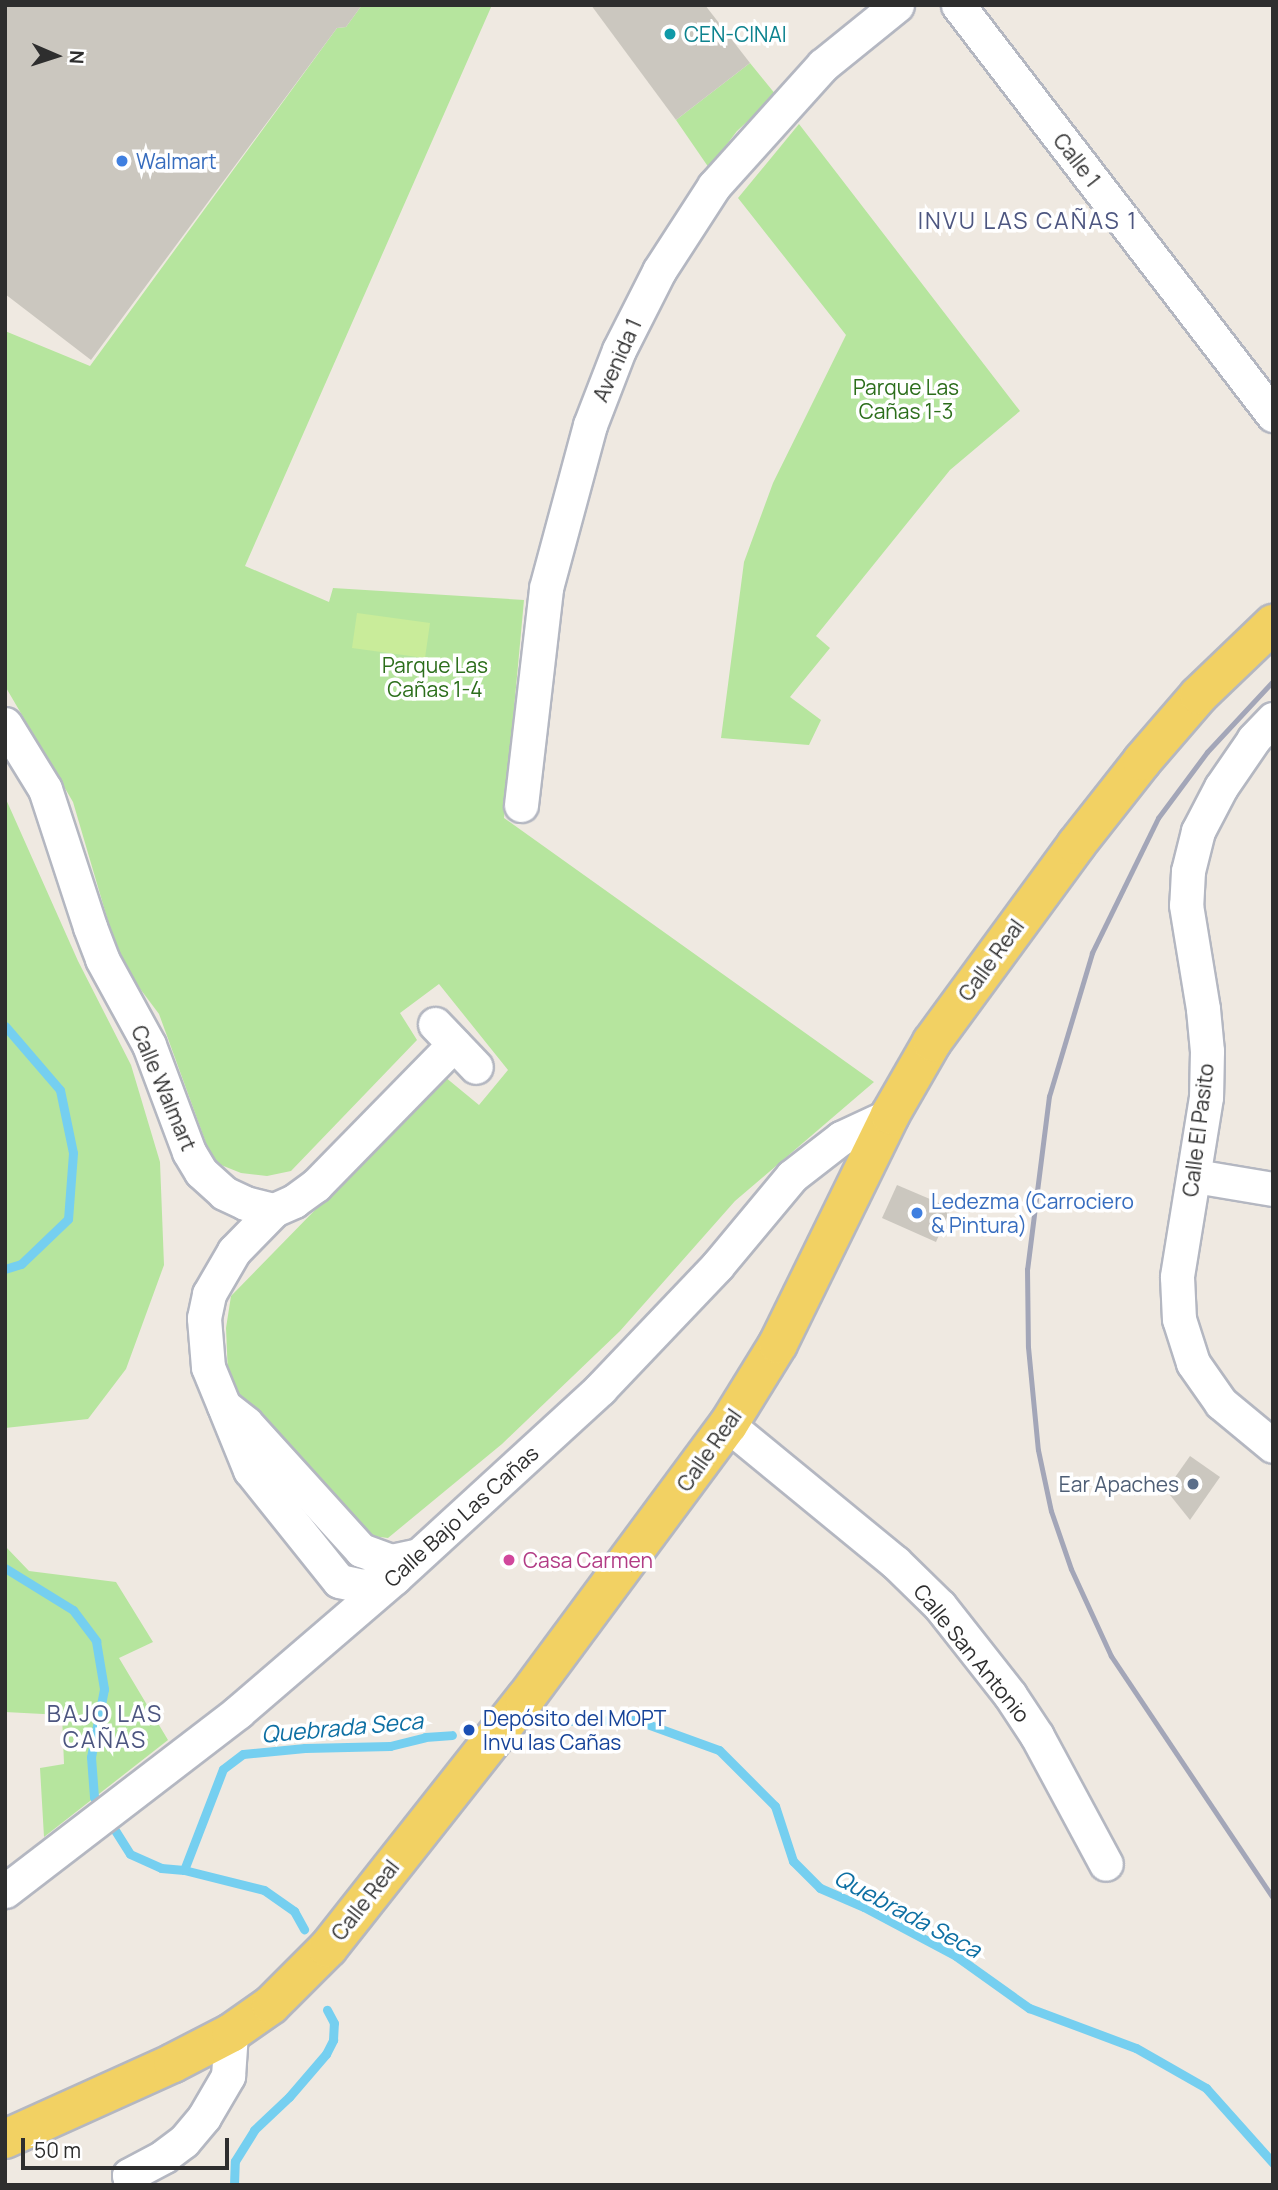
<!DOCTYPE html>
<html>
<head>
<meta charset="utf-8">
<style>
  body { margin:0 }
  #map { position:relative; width:1278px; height:2190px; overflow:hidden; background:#efe9e1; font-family:Manrope,sans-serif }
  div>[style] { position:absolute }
  .green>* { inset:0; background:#b6e59e }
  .pitch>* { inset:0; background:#c9ec9a }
  .stream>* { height:9px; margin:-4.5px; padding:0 4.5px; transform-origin:4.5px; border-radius:4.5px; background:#75cff0 }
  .building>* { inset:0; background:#cbc7bf }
  .roads { filter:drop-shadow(2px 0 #b4b7c1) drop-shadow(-2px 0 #b4b7c1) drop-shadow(0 2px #b4b7c1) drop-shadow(0 -2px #b4b7c1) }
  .minor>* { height:33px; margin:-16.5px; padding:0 16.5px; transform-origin:16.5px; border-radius:16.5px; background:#fff }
  .major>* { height:38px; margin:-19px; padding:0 19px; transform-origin:19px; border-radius:19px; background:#f2d163 }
  .rail>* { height:5px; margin:-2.5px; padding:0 2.5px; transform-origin:2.5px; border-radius:2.5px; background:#a3a6b8 }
  .dots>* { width:19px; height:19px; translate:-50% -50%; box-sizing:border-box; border:4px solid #fff; border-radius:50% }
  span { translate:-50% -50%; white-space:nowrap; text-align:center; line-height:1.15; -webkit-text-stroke:7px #fff; paint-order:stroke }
  .culture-label { font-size:21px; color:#0d838f }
  .left { translate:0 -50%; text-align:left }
  .street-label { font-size:21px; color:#2e2e2e }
  .shop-label { font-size:21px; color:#366cbe }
  .park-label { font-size:21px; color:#2c6e1b }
  .service-label { font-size:21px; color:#4e5e75 }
  .right { translate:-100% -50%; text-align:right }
  .hotel-label { font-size:21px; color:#b23c85 }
  .transit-label { font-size:21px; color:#164399 }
  .neighbourhood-label { font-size:23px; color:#4d5680; letter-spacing:2px }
  .water-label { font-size:23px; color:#0d6fa3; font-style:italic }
  .frame { position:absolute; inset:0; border:7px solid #2e2e2e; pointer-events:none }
  .north { position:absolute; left:21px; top:21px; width:70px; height:70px; -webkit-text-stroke:5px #fff; paint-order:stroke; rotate:93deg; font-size:19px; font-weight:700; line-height:28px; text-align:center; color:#2e2e2e }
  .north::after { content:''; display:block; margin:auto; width:24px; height:32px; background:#2e2e2e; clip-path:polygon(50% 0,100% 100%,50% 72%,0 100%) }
  .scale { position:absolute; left:21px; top:2138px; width:208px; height:32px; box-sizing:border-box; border:4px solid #2e2e2e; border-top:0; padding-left:9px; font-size:21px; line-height:24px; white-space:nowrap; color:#2e2e2e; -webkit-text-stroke:5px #fff; paint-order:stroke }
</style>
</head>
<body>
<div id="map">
  <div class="green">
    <div style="clip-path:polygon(362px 5px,492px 5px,245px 566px,329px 602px,333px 588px,524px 600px,504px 818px,874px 1082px,735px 1201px,620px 1331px,502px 1444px,388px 1538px,364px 1535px,248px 1414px,228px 1375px,226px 1328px,231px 1296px,445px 1077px,479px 1105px,508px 1070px,439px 984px,400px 1013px,417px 1040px,291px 1171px,267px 1176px,241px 1173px,221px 1165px,210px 1154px,159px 1014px,120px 962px,73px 802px,5px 686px,5px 331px,90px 366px,337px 28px,346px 27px)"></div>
    <div style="clip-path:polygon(750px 63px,776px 95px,737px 131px,709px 168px,676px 120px)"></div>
    <div style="clip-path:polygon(799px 124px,1020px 411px,950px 470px,816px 636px,830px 648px,790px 697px,821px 720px,809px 745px,721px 738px,744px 562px,773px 483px,846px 335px,738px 198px)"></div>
    <div style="clip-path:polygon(5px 797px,78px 961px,131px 1065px,160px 1162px,164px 1265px,126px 1369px,88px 1419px,5px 1428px)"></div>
    <div style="clip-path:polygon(5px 1546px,29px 1571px,116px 1582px,153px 1642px,119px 1658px,168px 1740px,44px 1837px,40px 1768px,64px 1764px,62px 1715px,5px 1712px)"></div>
  </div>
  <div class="pitch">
    <div style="clip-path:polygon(357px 613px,430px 623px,425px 658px,352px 648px)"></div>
  </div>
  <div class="stream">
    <div style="left:5px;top:1026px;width:84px;rotate:49.3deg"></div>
    <div style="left:60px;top:1090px;width:64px;rotate:78.3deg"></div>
    <div style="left:73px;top:1153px;width:66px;rotate:94.3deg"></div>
    <div style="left:68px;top:1219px;width:65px;rotate:136.2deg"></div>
    <div style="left:21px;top:1264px;width:17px;rotate:163deg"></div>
    <div style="left:5px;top:1568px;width:80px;rotate:31.7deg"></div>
    <div style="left:73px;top:1610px;width:39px;rotate:53deg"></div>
    <div style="left:96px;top:1641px;width:49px;rotate:80.5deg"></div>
    <div style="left:104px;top:1689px;width:69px;rotate:100.8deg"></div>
    <div style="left:91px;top:1757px;width:40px;rotate:85.7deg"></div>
    <div style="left:94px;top:1797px;width:67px;rotate:57.7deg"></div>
    <div style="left:130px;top:1854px;width:34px;rotate:24deg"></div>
    <div style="left:161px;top:1868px;width:23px;rotate:5deg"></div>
    <div style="left:184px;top:1870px;width:82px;rotate:14deg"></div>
    <div style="left:264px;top:1890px;width:37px;rotate:35deg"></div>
    <div style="left:294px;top:1911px;width:21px;rotate:61deg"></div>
    <div style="left:542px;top:1721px;width:94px;rotate:-0.6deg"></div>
    <div style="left:636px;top:1720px;width:88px;rotate:19.9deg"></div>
    <div style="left:719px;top:1750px;width:79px;rotate:45deg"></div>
    <div style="left:775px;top:1806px;width:58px;rotate:71.9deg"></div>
    <div style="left:793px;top:1861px;width:38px;rotate:45deg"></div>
    <div style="left:820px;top:1888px;width:48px;rotate:23.4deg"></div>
    <div style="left:864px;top:1907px;width:104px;rotate:28deg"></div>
    <div style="left:956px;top:1956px;width:90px;rotate:35.5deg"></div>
    <div style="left:1029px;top:2008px;width:114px;rotate:20.5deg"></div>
    <div style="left:1136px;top:2048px;width:81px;rotate:29.7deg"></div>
    <div style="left:1206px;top:2088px;width:101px;rotate:48.2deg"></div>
    <div style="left:184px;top:1870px;width:108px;rotate:-68.9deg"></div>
    <div style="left:223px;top:1769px;width:25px;rotate:-37deg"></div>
    <div style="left:243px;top:1754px;width:62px;rotate:-5.5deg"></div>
    <div style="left:305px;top:1748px;width:85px;rotate:-1.3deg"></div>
    <div style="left:390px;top:1746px;width:36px;rotate:-14deg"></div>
    <div style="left:425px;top:1737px;width:27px;rotate:-4deg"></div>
    <div style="left:234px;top:2185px;width:24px;rotate:-88deg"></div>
    <div style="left:235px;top:2161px;width:36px;rotate:-58deg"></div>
    <div style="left:254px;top:2130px;width:48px;rotate:-43.3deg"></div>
    <div style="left:289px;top:2097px;width:57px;rotate:-49.3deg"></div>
    <div style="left:326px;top:2054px;width:16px;rotate:-63deg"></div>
    <div style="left:333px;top:2040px;width:17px;rotate:-87deg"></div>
    <div style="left:334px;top:2023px;width:15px;rotate:-118deg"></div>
  </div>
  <div class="building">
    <div style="clip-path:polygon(5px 5px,362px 5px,346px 27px,337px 28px,91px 360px,5px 294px)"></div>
    <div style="clip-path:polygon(591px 5px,705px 5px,750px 63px,676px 120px)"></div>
    <div style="clip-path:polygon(897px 1185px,951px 1208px,936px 1242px,882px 1218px)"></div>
    <div style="clip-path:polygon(1190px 1456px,1220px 1477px,1190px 1520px,1166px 1490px)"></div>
  </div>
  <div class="roads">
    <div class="minor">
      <div style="left:958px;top:5px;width:517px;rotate:52.47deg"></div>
      <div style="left:1273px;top:719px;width:28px;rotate:134deg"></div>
      <div style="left:1254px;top:739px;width:58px;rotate:124.5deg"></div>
      <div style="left:1221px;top:787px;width:50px;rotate:117.6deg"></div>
      <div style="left:1198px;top:831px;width:41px;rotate:104deg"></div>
      <div style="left:1188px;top:871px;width:34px;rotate:93deg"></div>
      <div style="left:1186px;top:905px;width:105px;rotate:80.7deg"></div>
      <div style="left:1203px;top:1009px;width:42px;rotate:84.6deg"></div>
      <div style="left:1207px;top:1051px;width:46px;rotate:91.2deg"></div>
      <div style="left:1206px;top:1097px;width:182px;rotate:99.2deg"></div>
      <div style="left:1177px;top:1277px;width:42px;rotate:87.3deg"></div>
      <div style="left:1179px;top:1319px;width:46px;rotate:72.3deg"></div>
      <div style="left:1193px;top:1363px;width:49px;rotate:55deg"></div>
      <div style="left:1221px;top:1403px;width:67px;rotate:39.6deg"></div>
      <div style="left:5px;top:724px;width:76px;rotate:58.4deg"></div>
      <div style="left:45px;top:789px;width:145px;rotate:71.9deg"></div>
      <div style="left:90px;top:927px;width:34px;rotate:69deg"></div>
      <div style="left:102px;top:959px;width:98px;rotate:61.3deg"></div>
      <div style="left:149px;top:1045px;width:114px;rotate:69.5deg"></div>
      <div style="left:189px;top:1152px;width:23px;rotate:59deg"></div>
      <div style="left:201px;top:1172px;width:31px;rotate:42deg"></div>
      <div style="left:224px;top:1193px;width:23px;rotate:25deg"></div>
      <div style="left:245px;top:1203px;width:30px;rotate:14deg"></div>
      <div style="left:521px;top:805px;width:218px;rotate:-83.4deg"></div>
      <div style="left:546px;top:588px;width:169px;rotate:-74.9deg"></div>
      <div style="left:590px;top:425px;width:80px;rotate:-68.9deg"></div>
      <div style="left:619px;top:350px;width:89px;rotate:-63.1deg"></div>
      <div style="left:659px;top:271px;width:101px;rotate:-57.1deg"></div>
      <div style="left:714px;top:186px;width:163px;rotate:-48deg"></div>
      <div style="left:823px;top:65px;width:95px;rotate:-39deg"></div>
      <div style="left:435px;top:1024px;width:59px;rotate:46.4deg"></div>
      <div style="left:1195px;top:1176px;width:79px;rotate:9.5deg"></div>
      <div style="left:226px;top:1411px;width:64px;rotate:67.9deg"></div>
      <div style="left:250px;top:1470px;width:142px;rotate:51.3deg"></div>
      <div style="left:339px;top:1581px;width:25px;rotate:12deg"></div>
      <div style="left:363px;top:1586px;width:30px;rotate:-14deg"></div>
      <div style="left:728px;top:1425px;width:216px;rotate:39.4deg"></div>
      <div style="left:895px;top:1562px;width:63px;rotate:44.4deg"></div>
      <div style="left:940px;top:1606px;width:113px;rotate:51.8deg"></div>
      <div style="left:1010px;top:1695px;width:49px;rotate:56.6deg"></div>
      <div style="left:1037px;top:1736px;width:145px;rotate:61.7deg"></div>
      <div style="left:415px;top:1556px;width:25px;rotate:168deg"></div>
      <div style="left:391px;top:1561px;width:32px;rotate:-160deg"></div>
      <div style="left:361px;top:1550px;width:171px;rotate:-132.2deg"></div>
      <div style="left:246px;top:1423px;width:28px;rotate:-142deg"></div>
      <div style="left:224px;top:1406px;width:42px;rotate:-112.3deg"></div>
      <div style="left:208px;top:1367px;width:49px;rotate:-94.7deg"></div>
      <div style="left:204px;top:1318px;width:25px;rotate:-78deg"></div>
      <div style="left:209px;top:1294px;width:50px;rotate:-59.8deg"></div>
      <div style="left:234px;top:1251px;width:57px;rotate:-45.7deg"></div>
      <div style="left:274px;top:1210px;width:22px;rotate:-24deg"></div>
      <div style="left:294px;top:1201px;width:27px;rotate:-36deg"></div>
      <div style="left:316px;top:1185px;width:197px;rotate:-45.6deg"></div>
      <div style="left:5px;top:1891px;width:294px;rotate:-37.5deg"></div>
      <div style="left:238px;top:1712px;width:206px;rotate:-40.7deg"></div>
      <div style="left:394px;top:1578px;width:280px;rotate:-42.5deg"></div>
      <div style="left:600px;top:1389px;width:170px;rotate:-46.4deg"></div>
      <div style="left:717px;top:1266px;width:117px;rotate:-50.2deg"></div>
      <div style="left:792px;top:1176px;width:62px;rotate:-37.8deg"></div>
      <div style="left:841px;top:1138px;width:54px;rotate:-25.1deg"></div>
      <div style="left:131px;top:2185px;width:10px;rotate:-101deg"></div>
      <div style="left:129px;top:2175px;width:40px;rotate:-28deg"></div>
      <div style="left:164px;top:2156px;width:25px;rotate:-37deg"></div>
      <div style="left:184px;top:2141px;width:31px;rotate:-50deg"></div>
      <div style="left:204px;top:2117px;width:48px;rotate:-59.7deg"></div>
      <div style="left:228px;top:2076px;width:43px;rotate:-86deg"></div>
    </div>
    <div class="major">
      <div style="left:5px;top:2139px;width:184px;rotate:-24.3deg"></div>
      <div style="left:173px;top:2063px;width:65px;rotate:-27.3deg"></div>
      <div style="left:231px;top:2033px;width:49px;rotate:-35deg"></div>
      <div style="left:271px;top:2005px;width:81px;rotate:-45deg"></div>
      <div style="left:328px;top:1948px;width:318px;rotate:-51.7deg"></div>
      <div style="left:525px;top:1699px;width:341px;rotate:-53.5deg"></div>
      <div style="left:728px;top:1425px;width:95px;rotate:-58.3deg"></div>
      <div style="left:778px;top:1344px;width:255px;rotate:-63.9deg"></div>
      <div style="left:890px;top:1115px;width:84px;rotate:-60.1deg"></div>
      <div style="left:932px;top:1042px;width:244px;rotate:-53.8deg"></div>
      <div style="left:1076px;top:845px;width:107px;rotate:-51.8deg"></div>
      <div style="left:1142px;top:761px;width:87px;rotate:-49.2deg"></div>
      <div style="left:1199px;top:695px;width:103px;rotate:-43.8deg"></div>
    </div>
  </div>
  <div class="rail">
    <div style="left:1273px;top:681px;width:97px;rotate:132.9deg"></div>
    <div style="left:1207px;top:752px;width:82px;rotate:126.6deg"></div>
    <div style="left:1158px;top:818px;width:150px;rotate:116.1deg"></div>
    <div style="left:1092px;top:953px;width:149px;rotate:106.7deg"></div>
    <div style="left:1049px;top:1096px;width:174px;rotate:97.2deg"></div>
    <div style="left:1027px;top:1269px;width:78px;rotate:89.3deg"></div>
    <div style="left:1028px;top:1347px;width:103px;rotate:84.5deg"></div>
    <div style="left:1038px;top:1450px;width:62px;rotate:78deg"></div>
    <div style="left:1051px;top:1511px;width:61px;rotate:71deg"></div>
    <div style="left:1071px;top:1569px;width:96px;rotate:65.3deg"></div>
    <div style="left:1111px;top:1656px;width:291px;rotate:56.2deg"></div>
  </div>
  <div class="dots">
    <div style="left:670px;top:34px;background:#0f9aa8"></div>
    <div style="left:122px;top:161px;background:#3f7fe0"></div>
    <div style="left:917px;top:1213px;background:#3f7fe0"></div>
    <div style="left:1193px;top:1484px;background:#5c6f8a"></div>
    <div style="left:509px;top:1560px;background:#d1479c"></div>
    <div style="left:469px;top:1730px;background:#1a4fb4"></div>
  </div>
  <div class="culture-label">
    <span class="left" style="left:684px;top:34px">CEN-CINAI</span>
  </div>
  <div class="street-label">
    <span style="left:1077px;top:160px;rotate:52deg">Calle 1</span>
    <span style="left:617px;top:360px;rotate:-66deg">Avenida 1</span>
    <span style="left:991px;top:960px;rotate:-54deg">Calle Real</span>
    <span style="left:164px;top:1088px;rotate:67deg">Calle Walmart</span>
    <span style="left:1198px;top:1130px;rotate:-83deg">Calle El Pasito</span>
    <span style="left:709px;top:1450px;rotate:-55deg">Calle Real</span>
    <span style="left:461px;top:1516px;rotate:-42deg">Calle Bajo Las Cañas</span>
    <span style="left:972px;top:1653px;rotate:51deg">Calle San Antonio</span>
    <span style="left:365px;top:1900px;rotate:-52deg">Calle Real</span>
  </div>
  <div class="shop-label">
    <span class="left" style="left:136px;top:161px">Walmart</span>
    <span class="left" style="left:931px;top:1213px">Ledezma (Carrociero<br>&amp; Pintura)</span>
  </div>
  <div class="park-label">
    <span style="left:906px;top:399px">Parque Las<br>Cañas 1-3</span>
    <span style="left:435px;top:677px">Parque Las<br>Cañas 1-4</span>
  </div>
  <div class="service-label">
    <span class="right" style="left:1179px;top:1484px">Ear Apaches</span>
  </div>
  <div class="hotel-label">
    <span class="left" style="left:523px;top:1560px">Casa Carmen</span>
  </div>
  <div class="transit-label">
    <span class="left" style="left:483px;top:1730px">Depósito del MOPT<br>Invu las Cañas</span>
  </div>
  <div class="neighbourhood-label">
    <span style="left:1028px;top:220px">INVU LAS CAÑAS 1</span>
    <span style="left:105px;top:1726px">BAJO LAS<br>CAÑAS</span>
  </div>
  <div class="water-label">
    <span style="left:342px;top:1727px;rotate:-5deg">Quebrada Seca</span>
    <span style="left:908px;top:1913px;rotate:28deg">Quebrada Seca</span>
  </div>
  <div class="frame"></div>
  <div class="north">N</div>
  <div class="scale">50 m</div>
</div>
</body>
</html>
